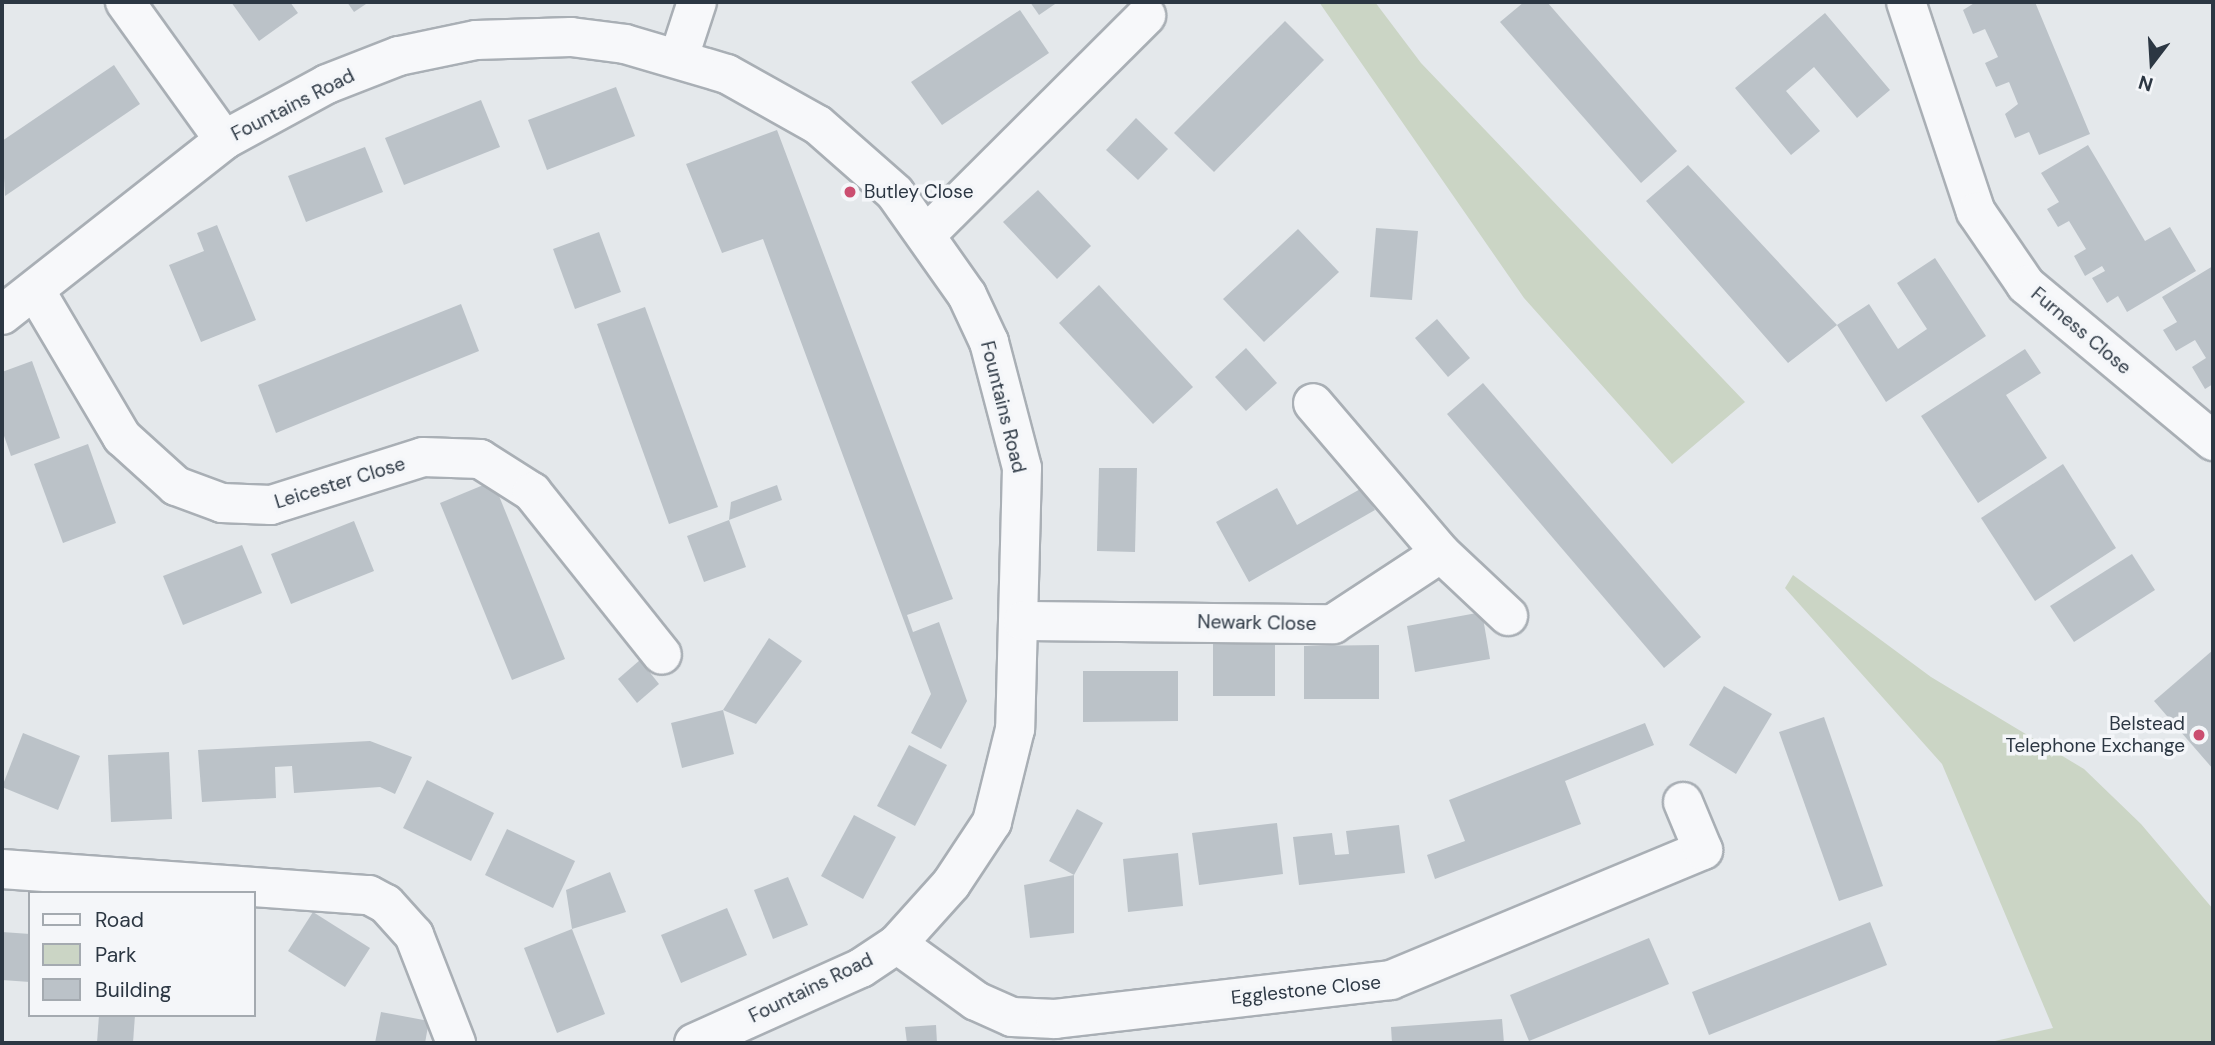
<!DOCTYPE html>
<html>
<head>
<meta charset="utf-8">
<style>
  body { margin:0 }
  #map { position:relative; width:2215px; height:1045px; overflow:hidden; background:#e4e8eb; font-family:"DM Sans",sans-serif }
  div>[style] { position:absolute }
  .green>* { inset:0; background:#cbd5c5 }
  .building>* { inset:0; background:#bbc2c8 }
  .roads { filter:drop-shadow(2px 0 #a9afb5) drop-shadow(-2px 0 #a9afb5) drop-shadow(0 2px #a9afb5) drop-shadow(0 -2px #a9afb5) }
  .minor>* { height:38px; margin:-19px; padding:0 19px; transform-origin:19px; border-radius:19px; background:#f7f8fa }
  .dots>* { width:19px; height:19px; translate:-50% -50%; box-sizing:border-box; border:4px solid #f4f6f9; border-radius:50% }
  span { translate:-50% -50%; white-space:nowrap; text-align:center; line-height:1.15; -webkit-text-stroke:7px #f4f6f9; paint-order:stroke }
  .street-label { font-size:19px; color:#2c3743 }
  .poi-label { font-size:19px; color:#2c3743 }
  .left { translate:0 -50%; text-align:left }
  .right { translate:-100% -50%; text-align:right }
  .frame { position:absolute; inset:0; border:4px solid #2c3743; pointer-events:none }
  .legend { position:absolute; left:28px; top:891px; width:228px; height:126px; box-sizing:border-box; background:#f4f6f9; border:2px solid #a4aab0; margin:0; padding:9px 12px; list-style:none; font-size:21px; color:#2c3743 }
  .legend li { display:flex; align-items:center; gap:14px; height:35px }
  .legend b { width:35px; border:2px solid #a4aab0 }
  .north { position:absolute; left:2117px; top:28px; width:70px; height:70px; -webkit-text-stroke:5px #f4f6f9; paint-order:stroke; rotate:197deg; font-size:19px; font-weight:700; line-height:28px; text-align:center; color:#2c3743 }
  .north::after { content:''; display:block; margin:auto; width:24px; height:32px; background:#2c3743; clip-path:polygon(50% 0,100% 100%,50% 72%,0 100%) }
</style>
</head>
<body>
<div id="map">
  <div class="green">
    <div style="clip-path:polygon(1319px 2px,1375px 2px,1421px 63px,1745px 402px,1672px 464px,1524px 298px)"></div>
    <div style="clip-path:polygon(1793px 575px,1931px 677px,2084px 769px,2141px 824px,2213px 909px,2213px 1043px,1986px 1043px,2053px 1028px,1942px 764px,1785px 588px)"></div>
  </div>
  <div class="building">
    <div style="clip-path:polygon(231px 2px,290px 2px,298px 13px,259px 41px)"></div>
    <div style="clip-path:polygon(347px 2px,369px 2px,354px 12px)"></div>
    <div style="clip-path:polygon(1030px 2px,1058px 2px,1039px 15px)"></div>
    <div style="clip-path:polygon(1524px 2px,1547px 2px,1677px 151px,1641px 183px,1500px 22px)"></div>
    <div style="clip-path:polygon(1976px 2px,2035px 2px,2090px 134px,2039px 155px,2029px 132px,2015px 138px,2005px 114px,2018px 104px,2009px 82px,1996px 87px,1985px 63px,1998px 57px,1985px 29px,1973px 34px,1963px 10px)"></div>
    <div style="clip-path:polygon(1020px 10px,1049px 53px,942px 125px,911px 82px)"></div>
    <div style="clip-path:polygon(1825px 13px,1890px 90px,1857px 118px,1814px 67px,1786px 91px,1820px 131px,1791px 155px,1735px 88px)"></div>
    <div style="clip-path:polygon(1285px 21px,1324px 60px,1214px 172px,1174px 133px)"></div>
    <div style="clip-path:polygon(114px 65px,140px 104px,5px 196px,2px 141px)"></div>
    <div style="clip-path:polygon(616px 87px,635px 136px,547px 170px,528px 120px)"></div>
    <div style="clip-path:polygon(481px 100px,500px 147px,404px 185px,385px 138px)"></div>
    <div style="clip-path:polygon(1136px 118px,1168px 149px,1138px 180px,1106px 150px)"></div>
    <div style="clip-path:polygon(777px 130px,953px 599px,907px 615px,913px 632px,939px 622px,967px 701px,941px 749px,911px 733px,931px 694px,763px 239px,722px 253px,686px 164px)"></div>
    <div style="clip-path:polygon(2088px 145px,2145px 241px,2170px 227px,2196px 271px,2127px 312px,2118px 296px,2107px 303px,2092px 278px,2105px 271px,2102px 266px,2085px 276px,2074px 256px,2086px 249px,2069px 221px,2058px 227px,2047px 209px,2059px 202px,2041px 173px)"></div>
    <div style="clip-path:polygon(365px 147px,383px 192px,306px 222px,288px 176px)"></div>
    <div style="clip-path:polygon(1688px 165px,1837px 325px,1869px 304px,1898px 349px,1927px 329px,1897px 283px,1935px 258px,1986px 336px,1886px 402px,1837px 325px,1788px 363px,1646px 201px)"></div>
    <div style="clip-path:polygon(1038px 190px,1091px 246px,1057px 279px,1003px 222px)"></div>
    <div style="clip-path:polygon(217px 225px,256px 320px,201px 342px,169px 265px,204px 251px,197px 233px)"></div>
    <div style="clip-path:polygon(1376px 228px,1418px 231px,1412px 300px,1370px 297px)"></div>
    <div style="clip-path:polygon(1298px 229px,1339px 272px,1264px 342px,1223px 299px)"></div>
    <div style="clip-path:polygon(599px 232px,621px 292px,575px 309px,553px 249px)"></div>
    <div style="clip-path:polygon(2213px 266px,2213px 384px,2205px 389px,2192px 367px,2206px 358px,2195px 340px,2176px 351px,2163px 330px,2177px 322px,2162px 297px)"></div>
    <div style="clip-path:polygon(1099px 285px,1193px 387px,1153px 424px,1059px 323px)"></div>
    <div style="clip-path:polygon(461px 304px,479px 351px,276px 433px,258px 385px)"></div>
    <div style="clip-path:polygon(645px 307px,718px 507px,669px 524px,597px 324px)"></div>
    <div style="clip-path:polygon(1437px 319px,1470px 358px,1448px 377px,1415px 338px)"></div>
    <div style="clip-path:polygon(1246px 348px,1277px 383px,1246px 411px,1215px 377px)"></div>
    <div style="clip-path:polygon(2025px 349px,2041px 373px,2006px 395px,2047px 458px,1978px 503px,1921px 416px)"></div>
    <div style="clip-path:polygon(32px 361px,60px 438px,11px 456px,2px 430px,2px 372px)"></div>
    <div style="clip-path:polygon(1483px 383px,1701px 637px,1664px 668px,1447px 414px)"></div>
    <div style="clip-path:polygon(88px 444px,116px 523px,63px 543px,34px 464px)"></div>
    <div style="clip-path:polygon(2063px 464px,2116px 548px,2035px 601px,1981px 518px)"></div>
    <div style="clip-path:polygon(1099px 468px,1137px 468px,1135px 552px,1097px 551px)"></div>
    <div style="clip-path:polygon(493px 481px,565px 659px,512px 680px,440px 503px)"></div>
    <div style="clip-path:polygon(777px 485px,782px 500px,729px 520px,731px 502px)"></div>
    <div style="clip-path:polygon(1277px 488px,1297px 525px,1362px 488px,1375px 510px,1249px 582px,1216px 522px)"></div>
    <div style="clip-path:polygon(729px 520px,746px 567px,704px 582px,687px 536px)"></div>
    <div style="clip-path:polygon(354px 521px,374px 571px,291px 604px,271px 554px)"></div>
    <div style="clip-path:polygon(242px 545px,262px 593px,183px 625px,163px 576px)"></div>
    <div style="clip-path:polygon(2132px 554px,2155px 590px,2074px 642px,2050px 606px)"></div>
    <div style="clip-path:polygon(1482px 612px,1490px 659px,1415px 672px,1407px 626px)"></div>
    <div style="clip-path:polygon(769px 638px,802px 661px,756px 724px,723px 710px)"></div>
    <div style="clip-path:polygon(1213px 641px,1275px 642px,1275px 696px,1213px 696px)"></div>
    <div style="clip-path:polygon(1379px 645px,1379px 699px,1304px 699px,1304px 646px)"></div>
    <div style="clip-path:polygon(2213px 650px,2213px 769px,2154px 701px)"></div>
    <div style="clip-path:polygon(640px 660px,659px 684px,637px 703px,618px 679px)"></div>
    <div style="clip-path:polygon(1083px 671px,1178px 671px,1178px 721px,1083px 722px)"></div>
    <div style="clip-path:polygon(1724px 686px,1772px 714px,1736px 774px,1689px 745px)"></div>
    <div style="clip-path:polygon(723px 710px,734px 754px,682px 768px,671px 723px)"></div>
    <div style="clip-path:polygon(1824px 717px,1883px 886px,1839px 901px,1779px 732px)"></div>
    <div style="clip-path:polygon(1645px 723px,1654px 745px,1565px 781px,1581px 824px,1435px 879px,1427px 855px,1465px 841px,1449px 800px)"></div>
    <div style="clip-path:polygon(23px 733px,80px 756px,58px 810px,2px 787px)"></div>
    <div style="clip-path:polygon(370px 741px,412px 757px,395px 794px,380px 787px,294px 793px,292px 766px,275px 767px,276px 798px,202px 802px,198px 750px)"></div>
    <div style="clip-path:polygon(909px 745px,947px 765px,915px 826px,877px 806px)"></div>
    <div style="clip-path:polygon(169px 752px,172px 819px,111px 822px,108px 755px)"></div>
    <div style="clip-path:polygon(427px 780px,494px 813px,471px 861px,403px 828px)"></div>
    <div style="clip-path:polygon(1077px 809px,1103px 823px,1074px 875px,1049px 861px)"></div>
    <div style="clip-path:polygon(854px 815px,896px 837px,863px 899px,821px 876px)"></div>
    <div style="clip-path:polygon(1277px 823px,1283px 874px,1199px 885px,1192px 833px)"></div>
    <div style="clip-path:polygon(1399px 825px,1405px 873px,1299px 885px,1293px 837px,1332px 833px,1335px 855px,1349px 854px,1346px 831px)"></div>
    <div style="clip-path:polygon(507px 829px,575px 861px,553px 908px,485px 875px)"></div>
    <div style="clip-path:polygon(1178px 853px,1183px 906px,1128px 912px,1123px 859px)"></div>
    <div style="clip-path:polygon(610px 872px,626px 912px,572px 929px,566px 890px)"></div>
    <div style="clip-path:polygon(1074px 875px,1074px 933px,1030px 938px,1024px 885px)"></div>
    <div style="clip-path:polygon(788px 877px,808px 925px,773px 939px,754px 890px)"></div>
    <div style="clip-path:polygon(727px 908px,747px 955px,681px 983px,661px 935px)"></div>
    <div style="clip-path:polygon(313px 912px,370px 948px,345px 987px,288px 951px)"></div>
    <div style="clip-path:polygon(1870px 922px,1887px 965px,1709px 1035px,1692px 992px)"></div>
    <div style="clip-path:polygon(572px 929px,605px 1014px,557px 1033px,524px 948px)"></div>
    <div style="clip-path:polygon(2px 932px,30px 934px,30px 982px,2px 980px)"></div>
    <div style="clip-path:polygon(1649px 938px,1669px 984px,1529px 1041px,1510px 995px)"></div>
    <div style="clip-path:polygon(381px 1012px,429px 1021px,425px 1043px,375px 1043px)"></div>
    <div style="clip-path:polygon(99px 1015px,135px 1015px,133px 1043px,97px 1043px)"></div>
    <div style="clip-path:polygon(1502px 1019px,1504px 1043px,1392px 1043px,1391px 1027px)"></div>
    <div style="clip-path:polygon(936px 1025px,937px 1043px,907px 1043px,905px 1027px)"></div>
  </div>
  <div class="roads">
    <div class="minor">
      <div style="left:125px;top:2px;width:170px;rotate:54.3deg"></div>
      <div style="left:1906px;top:2px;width:221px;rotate:71.6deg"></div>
      <div style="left:1976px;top:212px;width:88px;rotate:55.6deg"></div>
      <div style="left:2026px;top:285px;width:244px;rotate:39.8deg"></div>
      <div style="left:679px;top:57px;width:58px;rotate:-71.9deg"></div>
      <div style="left:928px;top:233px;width:308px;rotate:-44.9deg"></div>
      <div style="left:35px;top:290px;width:171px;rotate:59.4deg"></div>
      <div style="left:122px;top:437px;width:73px;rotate:42.2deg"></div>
      <div style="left:176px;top:486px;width:49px;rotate:20.3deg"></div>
      <div style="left:222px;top:503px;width:49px;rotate:2.3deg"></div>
      <div style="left:271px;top:505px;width:159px;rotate:-17.5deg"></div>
      <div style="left:423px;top:457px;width:57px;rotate:2deg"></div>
      <div style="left:480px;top:459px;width:62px;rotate:32.4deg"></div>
      <div style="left:532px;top:492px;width:208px;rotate:51.4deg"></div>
      <div style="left:2px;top:315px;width:283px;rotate:-38.2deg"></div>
      <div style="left:224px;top:140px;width:117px;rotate:-28.5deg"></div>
      <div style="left:327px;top:84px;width:77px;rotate:-21.3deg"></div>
      <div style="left:399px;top:56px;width:79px;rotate:-11.7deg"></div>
      <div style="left:476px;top:40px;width:95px;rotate:-1.8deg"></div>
      <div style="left:571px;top:37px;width:54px;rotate:7.4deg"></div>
      <div style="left:625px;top:44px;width:106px;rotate:16.4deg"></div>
      <div style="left:727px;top:74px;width:104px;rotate:29.3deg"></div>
      <div style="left:818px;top:125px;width:103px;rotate:41.4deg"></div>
      <div style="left:895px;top:193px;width:125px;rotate:54.8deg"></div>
      <div style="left:967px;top:295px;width:52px;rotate:64.9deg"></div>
      <div style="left:989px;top:342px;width:130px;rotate:75.3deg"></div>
      <div style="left:1022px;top:468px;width:261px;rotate:91.5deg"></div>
      <div style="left:1015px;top:729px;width:96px;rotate:103.9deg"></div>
      <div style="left:992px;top:822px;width:74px;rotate:123.5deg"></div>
      <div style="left:951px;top:884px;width:81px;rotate:132deg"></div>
      <div style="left:897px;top:944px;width:43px;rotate:146.3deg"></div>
      <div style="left:861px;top:968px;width:183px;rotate:155.8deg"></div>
      <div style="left:1441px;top:553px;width:92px;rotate:43.2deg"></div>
      <div style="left:1023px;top:621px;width:310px;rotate:0.6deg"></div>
      <div style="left:1333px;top:624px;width:129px;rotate:-33.3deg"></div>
      <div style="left:1441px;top:553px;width:197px;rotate:-130.5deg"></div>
      <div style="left:2px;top:869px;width:368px;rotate:4.1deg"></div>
      <div style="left:369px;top:895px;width:19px;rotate:28deg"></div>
      <div style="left:386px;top:904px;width:42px;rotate:47.9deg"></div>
      <div style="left:414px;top:935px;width:116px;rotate:68.7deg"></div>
      <div style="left:897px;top:944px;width:97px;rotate:35.8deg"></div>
      <div style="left:976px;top:1001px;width:39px;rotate:24deg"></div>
      <div style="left:1012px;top:1017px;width:43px;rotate:2.7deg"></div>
      <div style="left:1055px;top:1019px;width:338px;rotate:-6.6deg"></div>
      <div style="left:1391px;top:980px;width:338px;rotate:-22.6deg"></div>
      <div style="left:1703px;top:850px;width:52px;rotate:-112.6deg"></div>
    </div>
  </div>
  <div class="dots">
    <div style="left:850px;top:192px;background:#cb4e70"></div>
    <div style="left:2199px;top:735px;background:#cb4e70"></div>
  </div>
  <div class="street-label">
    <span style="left:293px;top:105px;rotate:-27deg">Fountains Road</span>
    <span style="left:2081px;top:331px;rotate:40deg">Furness Close</span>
    <span style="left:1003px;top:407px;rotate:76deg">Fountains Road</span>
    <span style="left:340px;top:483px;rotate:-17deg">Leicester Close</span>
    <span style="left:1257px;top:623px;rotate:1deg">Newark Close</span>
    <span style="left:811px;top:988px;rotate:-26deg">Fountains Road</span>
    <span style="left:1306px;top:990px;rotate:-6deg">Egglestone Close</span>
  </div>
  <div class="poi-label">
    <span class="left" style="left:864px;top:192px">Butley Close</span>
    <span class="right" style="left:2185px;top:735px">Belstead<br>Telephone Exchange</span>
  </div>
  <div class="frame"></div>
  <ul class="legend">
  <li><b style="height:9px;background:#f7f8fa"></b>Road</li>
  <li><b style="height:19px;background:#cbd5c5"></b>Park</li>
  <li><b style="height:19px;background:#bbc2c8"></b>Building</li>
  </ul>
  <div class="north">N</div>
</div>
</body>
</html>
